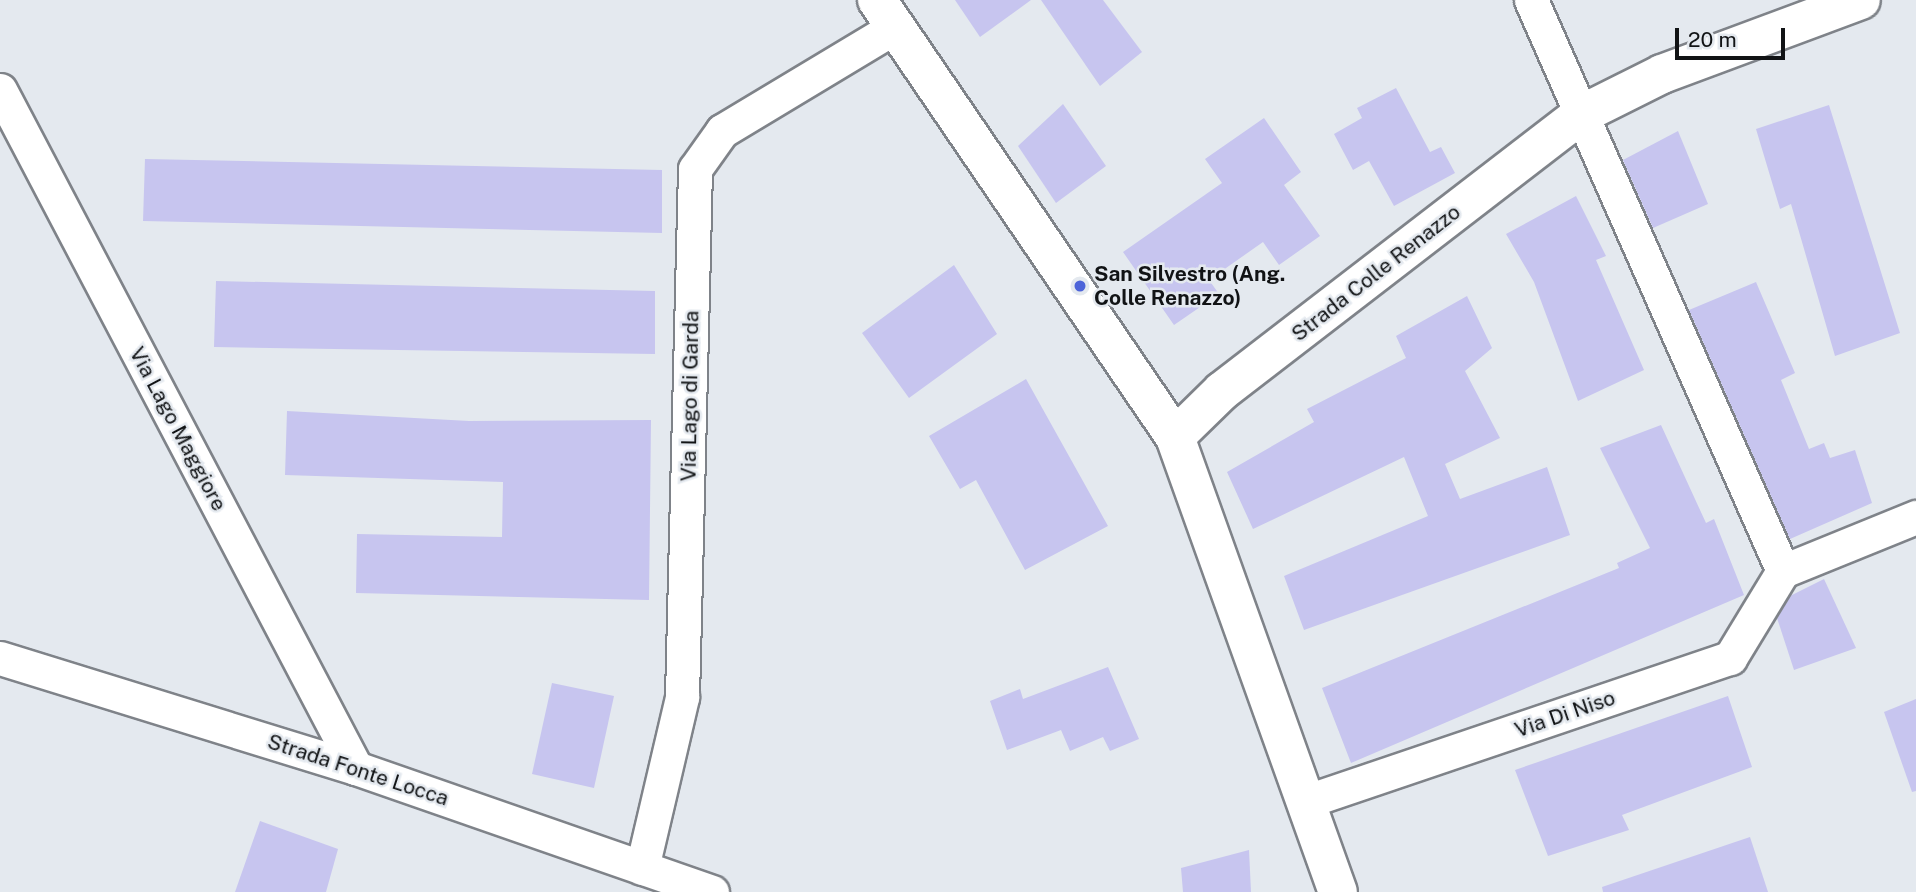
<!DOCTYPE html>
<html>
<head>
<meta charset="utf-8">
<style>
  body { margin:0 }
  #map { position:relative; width:1916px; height:892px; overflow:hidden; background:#e4e9ef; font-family:"Public Sans",sans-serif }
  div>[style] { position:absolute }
  .building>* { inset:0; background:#c7c5ef }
  .roads { filter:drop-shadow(2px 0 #7f8389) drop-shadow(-2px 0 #7f8389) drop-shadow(0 2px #7f8389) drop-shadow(0 -2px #7f8389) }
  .minor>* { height:33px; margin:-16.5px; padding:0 16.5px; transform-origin:16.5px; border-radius:16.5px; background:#fff }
  .tertiary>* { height:38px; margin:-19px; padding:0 19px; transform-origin:19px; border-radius:19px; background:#fff }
  .dots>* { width:19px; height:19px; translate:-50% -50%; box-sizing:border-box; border:4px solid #e4e9ef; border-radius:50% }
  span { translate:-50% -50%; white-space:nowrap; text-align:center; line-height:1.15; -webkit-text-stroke:5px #e4e9ef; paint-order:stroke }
  .street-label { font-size:21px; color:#111315 }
  .poi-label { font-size:21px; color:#111315; font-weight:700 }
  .left { translate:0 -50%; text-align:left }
  .scale { position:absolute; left:1675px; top:28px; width:110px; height:32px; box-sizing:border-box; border:4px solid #111315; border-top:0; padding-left:9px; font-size:21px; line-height:24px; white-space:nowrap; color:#111315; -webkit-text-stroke:5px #e4e9ef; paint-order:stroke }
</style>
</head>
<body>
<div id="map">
  <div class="building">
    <div style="clip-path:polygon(955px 0,1031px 0,980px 37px)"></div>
    <div style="clip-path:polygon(1041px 0,1103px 0,1142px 52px,1100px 86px)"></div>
    <div style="clip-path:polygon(1396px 88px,1430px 152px,1441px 147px,1455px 173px,1394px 206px,1369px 161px,1353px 170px,1334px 134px,1362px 118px,1357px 108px)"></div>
    <div style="clip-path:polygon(1063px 104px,1106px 166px,1056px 203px,1018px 146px)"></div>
    <div style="clip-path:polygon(1829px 105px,1900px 333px,1835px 356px,1791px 204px,1780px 209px,1756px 129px)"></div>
    <div style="clip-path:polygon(1264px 118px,1301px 172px,1284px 185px,1320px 236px,1279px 265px,1263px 242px,1209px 280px,1219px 294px,1174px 325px,1123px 252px,1222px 183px,1205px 159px)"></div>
    <div style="clip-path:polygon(1678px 131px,1708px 204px,1653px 228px,1623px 160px)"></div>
    <div style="clip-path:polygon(145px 159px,662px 170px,662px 233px,143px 221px)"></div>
    <div style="clip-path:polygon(1576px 196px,1606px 256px,1596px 260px,1644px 370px,1578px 401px,1534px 282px,1506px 234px)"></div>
    <div style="clip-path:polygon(954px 265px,997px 334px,909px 398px,862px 333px)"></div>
    <div style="clip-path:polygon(216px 281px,655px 291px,655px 354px,214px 347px)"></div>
    <div style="clip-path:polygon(1756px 282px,1795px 373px,1781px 380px,1809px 449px,1824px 443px,1830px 458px,1855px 450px,1872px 503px,1790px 539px,1689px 310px)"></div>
    <div style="clip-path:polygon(1467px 296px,1492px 348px,1465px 371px,1500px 438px,1445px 464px,1460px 499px,1547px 467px,1570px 535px,1304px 630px,1284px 576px,1428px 516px,1404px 457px,1253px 529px,1227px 472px,1314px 422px,1307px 409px,1406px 358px,1396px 336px)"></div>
    <div style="clip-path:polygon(1026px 379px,1108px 526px,1025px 570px,976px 480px,960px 489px,929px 436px)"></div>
    <div style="clip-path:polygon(287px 411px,469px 421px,651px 420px,649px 600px,356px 593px,357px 534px,502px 537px,503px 482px,285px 475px)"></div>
    <div style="clip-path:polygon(1661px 425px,1706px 523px,1714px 519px,1744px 595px,1351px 763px,1322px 688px,1619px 568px,1617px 563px,1650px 548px,1600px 448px)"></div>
    <div style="clip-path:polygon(1824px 579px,1856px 648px,1794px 670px,1777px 618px,1790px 596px)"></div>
    <div style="clip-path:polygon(1108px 667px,1139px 739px,1110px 751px,1103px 737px,1070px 751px,1061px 730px,1007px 750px,990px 701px,1020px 689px,1023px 699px)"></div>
    <div style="clip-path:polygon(552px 683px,614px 696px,594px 788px,532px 774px)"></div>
    <div style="clip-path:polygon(1728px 696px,1752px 767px,1622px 815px,1629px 830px,1548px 856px,1515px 770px)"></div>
    <div style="clip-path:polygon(1916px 699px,1916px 791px,1912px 792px,1884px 712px)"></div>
    <div style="clip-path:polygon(260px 821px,338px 849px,326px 892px,235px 892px)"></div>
    <div style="clip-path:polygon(1750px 837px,1768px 892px,1603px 892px,1602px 887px)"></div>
    <div style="clip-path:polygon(1249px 850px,1251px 892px,1183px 892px,1181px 868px)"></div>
  </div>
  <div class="roads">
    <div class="minor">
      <div style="left:1531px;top:0;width:624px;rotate:66.19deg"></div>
      <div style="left:1783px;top:571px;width:144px;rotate:-22.1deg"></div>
      <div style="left:0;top:90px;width:766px;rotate:62.3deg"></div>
      <div style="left:0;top:658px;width:373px;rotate:17.2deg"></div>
      <div style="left:356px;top:768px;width:377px;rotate:19.2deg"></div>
      <div style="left:1304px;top:802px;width:450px;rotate:-18.7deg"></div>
      <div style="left:1730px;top:658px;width:102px;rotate:-58.7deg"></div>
      <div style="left:642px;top:868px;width:176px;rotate:-76.8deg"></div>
      <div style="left:682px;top:697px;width:528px;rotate:-88.59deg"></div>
      <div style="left:695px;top:169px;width:47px;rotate:-54.6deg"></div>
      <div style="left:722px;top:131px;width:202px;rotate:-31deg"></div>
    </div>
    <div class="tertiary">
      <div style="left:877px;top:0;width:529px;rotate:55.71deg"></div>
      <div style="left:1175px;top:437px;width:483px;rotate:70.3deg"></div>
      <div style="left:1175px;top:437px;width:66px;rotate:-44.4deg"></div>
      <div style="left:1222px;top:391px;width:454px;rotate:-37.6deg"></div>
      <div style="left:1582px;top:114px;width:89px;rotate:-26.6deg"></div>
      <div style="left:1662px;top:74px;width:212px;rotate:-20.4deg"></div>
    </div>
  </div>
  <div class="dots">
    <div style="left:1080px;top:286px;background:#4d64d9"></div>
  </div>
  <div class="street-label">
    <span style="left:1376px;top:273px;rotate:-38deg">Strada Colle Renazzo</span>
    <span style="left:690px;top:396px;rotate:-89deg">Via Lago di Garda</span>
    <span style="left:178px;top:429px;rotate:62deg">Via Lago Maggiore</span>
    <span style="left:1565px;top:714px;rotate:-19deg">Via Di Niso</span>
    <span style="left:358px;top:770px;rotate:18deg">Strada Fonte Locca</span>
  </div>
  <div class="poi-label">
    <span class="left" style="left:1094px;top:286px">San Silvestro (Ang.<br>Colle Renazzo)</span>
  </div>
  <div class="scale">20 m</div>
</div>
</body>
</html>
